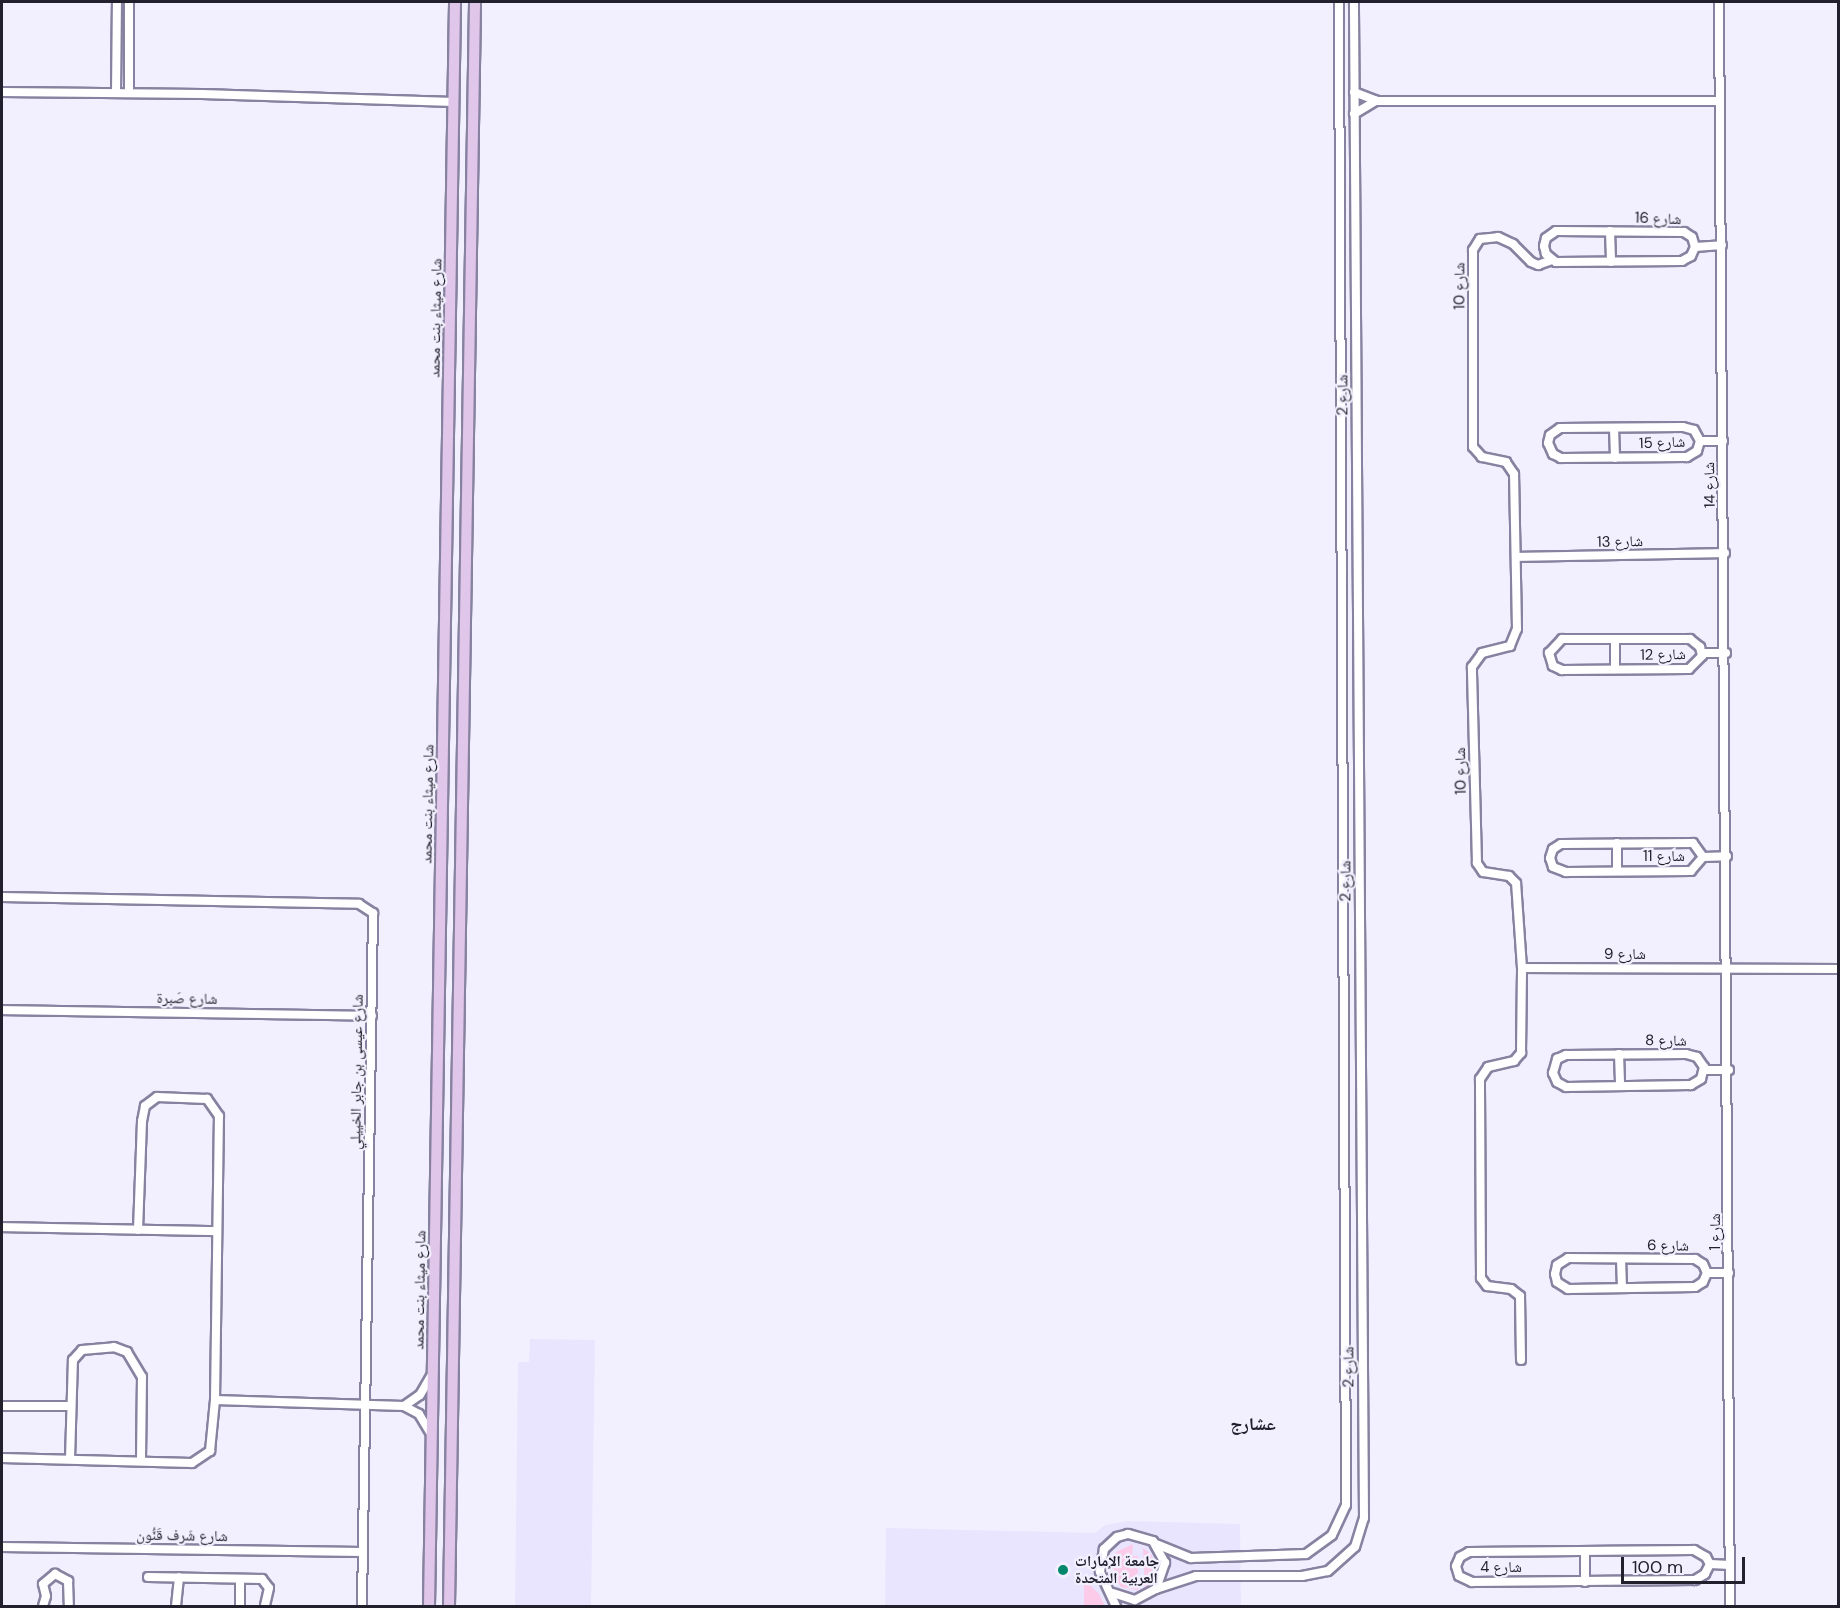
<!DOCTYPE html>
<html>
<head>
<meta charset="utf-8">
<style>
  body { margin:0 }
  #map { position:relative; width:1840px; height:1608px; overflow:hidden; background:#f2f0fe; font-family:"DM Sans","Noto Naskh Arabic",sans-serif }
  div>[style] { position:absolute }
  .built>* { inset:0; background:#e9e5fe }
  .green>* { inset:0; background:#fccbe9 }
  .roads { filter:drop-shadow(2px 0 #8882a1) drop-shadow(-2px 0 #8882a1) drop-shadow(0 2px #8882a1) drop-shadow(0 -2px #8882a1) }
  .minor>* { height:8px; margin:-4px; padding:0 4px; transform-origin:4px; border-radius:4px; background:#fff }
  .major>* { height:10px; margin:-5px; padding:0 5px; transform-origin:5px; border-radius:5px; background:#e0c6e9 }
  .dots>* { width:16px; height:16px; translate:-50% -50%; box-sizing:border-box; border:3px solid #f2f0fe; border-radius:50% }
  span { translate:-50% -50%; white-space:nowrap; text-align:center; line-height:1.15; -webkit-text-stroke:4.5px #f2f0fe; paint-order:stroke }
  .street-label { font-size:15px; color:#22202c }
  .poi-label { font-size:15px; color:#22202c; font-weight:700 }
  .left { translate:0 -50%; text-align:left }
  .quarter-label { font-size:18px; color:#22202c; font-weight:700 }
  .frame { position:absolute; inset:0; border:3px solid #22202c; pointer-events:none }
  .scale { position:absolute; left:1621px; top:1557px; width:124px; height:27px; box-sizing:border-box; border:3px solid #22202c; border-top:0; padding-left:8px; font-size:18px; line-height:21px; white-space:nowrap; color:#22202c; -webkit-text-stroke:4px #f2f0fe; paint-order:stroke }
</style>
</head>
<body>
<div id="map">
  <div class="built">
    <div style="clip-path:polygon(530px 1339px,595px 1340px,591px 1606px,515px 1606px,518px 1362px,529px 1362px)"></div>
    <div style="clip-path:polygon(1128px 1521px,1240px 1524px,1241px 1606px,885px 1606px,886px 1528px,1095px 1533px,1105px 1525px)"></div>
  </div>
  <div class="green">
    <div style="clip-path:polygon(1133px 1544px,1132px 1556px,1138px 1556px,1138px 1590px,1121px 1587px,1110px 1570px,1116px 1552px)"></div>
    <div style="clip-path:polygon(1143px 1548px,1151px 1554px,1157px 1567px,1152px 1582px,1145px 1589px)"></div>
    <div style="clip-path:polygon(1084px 1579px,1099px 1594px,1105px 1606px,1084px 1606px)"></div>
  </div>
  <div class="roads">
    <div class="minor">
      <div style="left:1719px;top:2px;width:1604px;rotate:89.61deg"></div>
      <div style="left:2px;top:92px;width:200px;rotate:0.6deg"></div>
      <div style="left:202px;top:94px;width:252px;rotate:1.8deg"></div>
      <div style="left:1354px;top:92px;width:25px;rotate:21deg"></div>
      <div style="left:1377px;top:101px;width:343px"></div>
      <div style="left:116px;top:93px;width:91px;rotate:-89.4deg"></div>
      <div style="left:129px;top:93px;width:91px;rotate:-90deg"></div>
      <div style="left:1354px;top:114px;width:26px;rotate:-31deg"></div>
      <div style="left:1556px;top:231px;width:128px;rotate:0.4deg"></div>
      <div style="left:1684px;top:232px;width:9px;rotate:32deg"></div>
      <div style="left:1692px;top:237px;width:10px;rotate:73deg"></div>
      <div style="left:1695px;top:247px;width:10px;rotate:114deg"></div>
      <div style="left:1691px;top:256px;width:10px;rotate:151deg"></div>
      <div style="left:1682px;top:261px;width:126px;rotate:179.5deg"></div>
      <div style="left:1556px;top:262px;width:13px;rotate:-141deg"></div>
      <div style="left:1546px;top:254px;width:8px;rotate:-104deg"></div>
      <div style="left:1544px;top:246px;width:8px;rotate:-76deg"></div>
      <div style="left:1546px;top:238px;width:12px;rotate:-35deg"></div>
      <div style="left:1610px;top:231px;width:31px;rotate:88deg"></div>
      <div style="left:1695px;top:247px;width:27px;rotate:-4deg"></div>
      <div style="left:1683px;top:427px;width:11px;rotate:15deg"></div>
      <div style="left:1694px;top:430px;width:13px;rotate:61deg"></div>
      <div style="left:1700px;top:441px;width:10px;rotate:107deg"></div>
      <div style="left:1697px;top:451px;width:12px;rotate:149deg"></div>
      <div style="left:1687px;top:457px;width:126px;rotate:179.5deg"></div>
      <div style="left:1561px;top:458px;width:9px;rotate:-153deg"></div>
      <div style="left:1553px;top:454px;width:12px;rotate:-114deg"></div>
      <div style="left:1548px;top:443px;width:8px;rotate:-76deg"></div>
      <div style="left:1550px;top:435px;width:12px;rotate:-35deg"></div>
      <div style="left:1560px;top:428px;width:123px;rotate:-0.5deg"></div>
      <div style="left:1614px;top:428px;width:30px;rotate:88deg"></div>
      <div style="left:1700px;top:441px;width:23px"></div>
      <div style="left:1517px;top:557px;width:208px;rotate:-1.1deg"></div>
      <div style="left:1562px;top:639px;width:128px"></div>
      <div style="left:1690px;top:639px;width:13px;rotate:39deg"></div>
      <div style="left:1700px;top:647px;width:9px;rotate:77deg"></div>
      <div style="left:1702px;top:656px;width:18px;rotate:135deg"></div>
      <div style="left:1689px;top:669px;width:127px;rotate:179.5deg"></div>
      <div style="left:1562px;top:670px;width:10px;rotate:-156deg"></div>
      <div style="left:1553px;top:666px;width:14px;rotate:-107deg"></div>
      <div style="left:1549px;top:653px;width:19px;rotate:-47deg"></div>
      <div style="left:1615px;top:639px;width:30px;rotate:90deg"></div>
      <div style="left:1702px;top:653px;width:24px"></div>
      <div style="left:1693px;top:843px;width:17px;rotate:54deg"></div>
      <div style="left:1703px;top:857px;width:18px;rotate:131deg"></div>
      <div style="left:1691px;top:871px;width:125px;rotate:179.5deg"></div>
      <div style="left:1566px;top:872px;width:14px;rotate:-159deg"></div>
      <div style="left:1553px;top:867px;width:9px;rotate:-108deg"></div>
      <div style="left:1550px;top:858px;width:9px;rotate:-72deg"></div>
      <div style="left:1553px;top:849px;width:9px;rotate:-32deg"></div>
      <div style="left:1561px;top:844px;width:132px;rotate:-0.4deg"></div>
      <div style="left:1703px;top:857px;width:24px;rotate:-2deg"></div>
      <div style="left:1617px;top:871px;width:28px;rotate:-90deg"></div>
      <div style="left:2px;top:897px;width:357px;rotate:1.1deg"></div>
      <div style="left:359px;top:904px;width:17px;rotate:33deg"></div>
      <div style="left:373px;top:913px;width:693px;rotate:90.91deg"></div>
      <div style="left:1522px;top:968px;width:316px;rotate:0.2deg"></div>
      <div style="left:2px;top:1010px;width:370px;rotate:0.9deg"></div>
      <div style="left:1619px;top:1054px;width:31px;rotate:88deg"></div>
      <div style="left:1686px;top:1054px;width:11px;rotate:15deg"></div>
      <div style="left:1697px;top:1057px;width:12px;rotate:55deg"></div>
      <div style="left:1704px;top:1067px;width:12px;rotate:104deg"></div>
      <div style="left:1701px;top:1079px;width:12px;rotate:149deg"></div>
      <div style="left:1691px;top:1085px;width:125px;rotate:179.1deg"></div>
      <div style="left:1566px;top:1087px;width:10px;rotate:-151deg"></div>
      <div style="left:1557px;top:1082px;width:10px;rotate:-114deg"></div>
      <div style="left:1553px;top:1073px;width:15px;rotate:-74deg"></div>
      <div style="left:1557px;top:1059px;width:10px;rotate:-24deg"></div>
      <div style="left:1566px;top:1055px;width:120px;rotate:-0.5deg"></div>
      <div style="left:1704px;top:1070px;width:25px"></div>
      <div style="left:2px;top:1227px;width:215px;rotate:1.1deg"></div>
      <div style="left:1568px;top:1258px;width:127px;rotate:0.5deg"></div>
      <div style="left:1695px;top:1259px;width:9px;rotate:32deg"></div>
      <div style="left:1703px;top:1264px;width:10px;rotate:66deg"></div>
      <div style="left:1707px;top:1273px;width:10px;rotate:114deg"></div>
      <div style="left:1703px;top:1282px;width:9px;rotate:148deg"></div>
      <div style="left:1695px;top:1287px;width:127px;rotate:179.1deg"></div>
      <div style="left:1568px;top:1289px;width:13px;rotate:-148deg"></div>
      <div style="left:1557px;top:1282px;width:8px;rotate:-104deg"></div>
      <div style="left:1555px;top:1274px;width:9px;rotate:-77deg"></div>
      <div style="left:1557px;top:1265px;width:13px;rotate:-32deg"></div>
      <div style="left:1621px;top:1259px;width:29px;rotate:88deg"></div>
      <div style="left:1707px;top:1273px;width:22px"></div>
      <div style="left:1521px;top:1360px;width:64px;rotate:-90.9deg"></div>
      <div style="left:1520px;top:1296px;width:11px;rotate:-142deg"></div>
      <div style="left:1511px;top:1289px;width:24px;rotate:-173deg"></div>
      <div style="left:1487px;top:1286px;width:10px;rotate:-127deg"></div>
      <div style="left:1481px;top:1278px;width:199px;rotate:-90.3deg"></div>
      <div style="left:1480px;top:1079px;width:14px;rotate:-56deg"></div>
      <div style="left:1488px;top:1067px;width:27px;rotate:-13deg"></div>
      <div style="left:1514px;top:1061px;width:11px;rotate:-49deg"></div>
      <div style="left:1521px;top:1053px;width:85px;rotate:-89.3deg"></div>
      <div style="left:1522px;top:968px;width:85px;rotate:-94deg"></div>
      <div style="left:1516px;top:883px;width:10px;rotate:-135deg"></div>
      <div style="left:1509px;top:876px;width:26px;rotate:-171deg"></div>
      <div style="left:1483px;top:872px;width:11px;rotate:-124deg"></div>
      <div style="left:1477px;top:863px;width:196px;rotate:-91.5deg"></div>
      <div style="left:1472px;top:667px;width:17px;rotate:-54deg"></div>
      <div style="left:1482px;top:653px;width:29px;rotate:-14deg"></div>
      <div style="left:1510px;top:646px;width:18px;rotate:-68deg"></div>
      <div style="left:1517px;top:629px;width:155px;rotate:-91.1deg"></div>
      <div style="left:1514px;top:474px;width:14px;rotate:-124deg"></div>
      <div style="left:1506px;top:462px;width:25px;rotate:-168deg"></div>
      <div style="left:1482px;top:457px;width:13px;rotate:-132deg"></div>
      <div style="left:1473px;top:447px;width:197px;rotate:-90deg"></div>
      <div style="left:1473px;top:250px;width:13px;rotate:-58deg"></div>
      <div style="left:1480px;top:239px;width:18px;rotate:-6deg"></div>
      <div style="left:1498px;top:237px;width:17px;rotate:25deg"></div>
      <div style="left:1513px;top:244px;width:25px;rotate:45deg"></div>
      <div style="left:1531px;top:262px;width:8px;rotate:23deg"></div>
      <div style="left:1538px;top:265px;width:15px;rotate:-20deg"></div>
      <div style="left:215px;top:1400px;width:189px;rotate:1.8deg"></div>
      <div style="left:404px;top:1406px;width:17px;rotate:28deg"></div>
      <div style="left:419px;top:1414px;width:23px;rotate:59deg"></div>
      <div style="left:2px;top:1406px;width:68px"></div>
      <div style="left:404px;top:1406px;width:19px;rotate:-35deg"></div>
      <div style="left:420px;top:1395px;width:22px;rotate:-60deg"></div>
      <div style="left:2px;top:1458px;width:190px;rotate:1.5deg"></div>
      <div style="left:192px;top:1463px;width:22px;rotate:-34deg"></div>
      <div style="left:210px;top:1451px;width:51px;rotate:-84.4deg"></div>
      <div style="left:215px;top:1400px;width:284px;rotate:-89.2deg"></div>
      <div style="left:219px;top:1116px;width:21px;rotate:-125deg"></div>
      <div style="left:207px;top:1099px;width:50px;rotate:-177.7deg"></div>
      <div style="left:157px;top:1097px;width:15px;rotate:143deg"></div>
      <div style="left:145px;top:1106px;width:15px;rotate:101deg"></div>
      <div style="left:142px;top:1121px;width:109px;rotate:92.1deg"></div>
      <div style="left:70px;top:1459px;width:99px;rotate:-88.3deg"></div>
      <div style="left:73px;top:1360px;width:13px;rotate:-48deg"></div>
      <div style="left:82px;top:1350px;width:32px;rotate:-5deg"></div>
      <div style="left:114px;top:1347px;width:14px;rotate:21deg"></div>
      <div style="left:127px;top:1352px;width:29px;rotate:59deg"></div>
      <div style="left:142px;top:1377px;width:83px;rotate:90.7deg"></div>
      <div style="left:1156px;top:1544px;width:38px;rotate:22deg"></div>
      <div style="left:1191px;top:1558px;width:115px;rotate:-2deg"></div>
      <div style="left:1306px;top:1554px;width:32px;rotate:-36deg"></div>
      <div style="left:1332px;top:1535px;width:33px;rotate:-65deg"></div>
      <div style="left:1346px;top:1505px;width:1503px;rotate:-90.27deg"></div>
      <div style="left:2px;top:1547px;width:360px;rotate:0.8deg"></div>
      <div style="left:1694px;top:1550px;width:14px;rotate:30deg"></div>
      <div style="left:1706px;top:1557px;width:8px;rotate:60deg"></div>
      <div style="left:1710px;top:1564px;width:11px;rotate:117deg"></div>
      <div style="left:1705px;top:1574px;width:12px;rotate:149deg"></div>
      <div style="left:1695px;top:1580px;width:223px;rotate:179.5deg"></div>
      <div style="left:1472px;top:1582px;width:14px;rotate:-155deg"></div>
      <div style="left:1459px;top:1576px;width:10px;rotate:-107deg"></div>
      <div style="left:1456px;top:1566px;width:10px;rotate:-66deg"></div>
      <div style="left:1460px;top:1557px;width:10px;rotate:-29deg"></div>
      <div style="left:1469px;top:1552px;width:225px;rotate:-0.5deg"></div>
      <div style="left:1585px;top:1552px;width:30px;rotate:90deg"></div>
      <div style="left:1710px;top:1564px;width:20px;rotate:3deg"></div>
      <div style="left:148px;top:1577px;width:114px;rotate:1deg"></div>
      <div style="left:262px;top:1579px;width:11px;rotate:52deg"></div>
      <div style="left:269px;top:1588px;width:18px;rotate:103deg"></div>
      <div style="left:240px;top:1580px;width:26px;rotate:90deg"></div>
      <div style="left:1156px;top:1589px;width:42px;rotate:-18deg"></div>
      <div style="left:1196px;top:1576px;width:106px"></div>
      <div style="left:1302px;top:1576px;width:26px;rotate:-11deg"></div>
      <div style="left:1328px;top:1571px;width:36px;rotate:-42deg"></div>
      <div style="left:1355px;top:1547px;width:30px;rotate:-73deg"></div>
      <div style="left:1364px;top:1518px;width:1516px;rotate:-90.38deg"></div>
      <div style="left:1113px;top:1593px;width:23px;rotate:18deg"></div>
      <div style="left:1135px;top:1600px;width:24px;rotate:-28deg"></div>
      <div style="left:1156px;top:1589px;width:28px;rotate:-71deg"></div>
      <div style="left:1165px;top:1563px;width:25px;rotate:-119deg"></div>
      <div style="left:1153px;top:1541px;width:26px;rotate:-164deg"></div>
      <div style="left:1128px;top:1534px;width:11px;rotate:165deg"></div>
      <div style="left:1117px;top:1537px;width:18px;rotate:137deg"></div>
      <div style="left:1104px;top:1549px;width:23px;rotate:100deg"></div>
      <div style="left:1100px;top:1572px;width:38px;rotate:65deg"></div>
      <div style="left:43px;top:1606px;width:10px;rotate:-73deg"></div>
      <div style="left:46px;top:1596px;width:12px;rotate:-104deg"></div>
      <div style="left:43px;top:1584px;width:16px;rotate:-40deg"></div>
      <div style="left:55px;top:1574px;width:15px;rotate:28deg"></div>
      <div style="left:68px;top:1581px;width:25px;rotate:88deg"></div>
      <div style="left:176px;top:1606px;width:29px;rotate:-84deg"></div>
    </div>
    <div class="major">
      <div style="left:429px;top:1606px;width:1604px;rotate:-89.07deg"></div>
      <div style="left:449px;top:1606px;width:1604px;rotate:-89.07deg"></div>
    </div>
  </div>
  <div class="dots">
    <div style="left:1063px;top:1570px;background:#00876c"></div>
  </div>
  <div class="street-label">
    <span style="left:1658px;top:219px;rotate:2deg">شارع 16</span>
    <span style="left:1460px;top:286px;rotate:-90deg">شارع 10</span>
    <span style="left:436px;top:318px;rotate:-89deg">شارع ميثاء بنت محمد</span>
    <span style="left:1343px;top:395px;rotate:-90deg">شارع 2</span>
    <span style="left:1662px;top:443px;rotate:-2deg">شارع 15</span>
    <span style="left:1710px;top:485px;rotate:-91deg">شارع 14</span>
    <span style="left:1620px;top:542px;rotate:-1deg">شارع 13</span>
    <span style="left:1663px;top:655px;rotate:-1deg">شارع 12</span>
    <span style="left:1461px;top:771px;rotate:-91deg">شارع 10</span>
    <span style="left:428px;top:804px;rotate:-89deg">شارع ميثاء بنت محمد</span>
    <span style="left:1664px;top:857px">شارع 11</span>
    <span style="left:1346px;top:881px;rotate:-90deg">شارع 2</span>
    <span style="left:1625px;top:955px">شارع 9</span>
    <span style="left:187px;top:999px;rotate:1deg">شارع صَبرة</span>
    <span style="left:1666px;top:1041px;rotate:1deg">شارع 8</span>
    <span style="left:357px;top:1072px;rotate:-89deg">شارع عيسى بن جابر الخييلي</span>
    <span style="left:1716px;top:1232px;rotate:-90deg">شارع 1</span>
    <span style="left:1668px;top:1246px;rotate:1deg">شارع 6</span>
    <span style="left:420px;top:1290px;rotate:-89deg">شارع ميثاء بنت محمد</span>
    <span style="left:1349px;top:1367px;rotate:-90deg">شارع 2</span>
    <span style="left:182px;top:1536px;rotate:1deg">شارع شَرف قَنُّون</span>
    <span style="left:1501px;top:1568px">شارع 4</span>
  </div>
  <div class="poi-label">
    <span class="left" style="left:1075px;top:1570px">جامعة الإمارات<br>العربية المتحدة</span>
  </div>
  <div class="quarter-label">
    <span style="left:1253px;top:1424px">عشارج</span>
  </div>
  <div class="frame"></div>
  <div class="scale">100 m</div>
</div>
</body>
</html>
